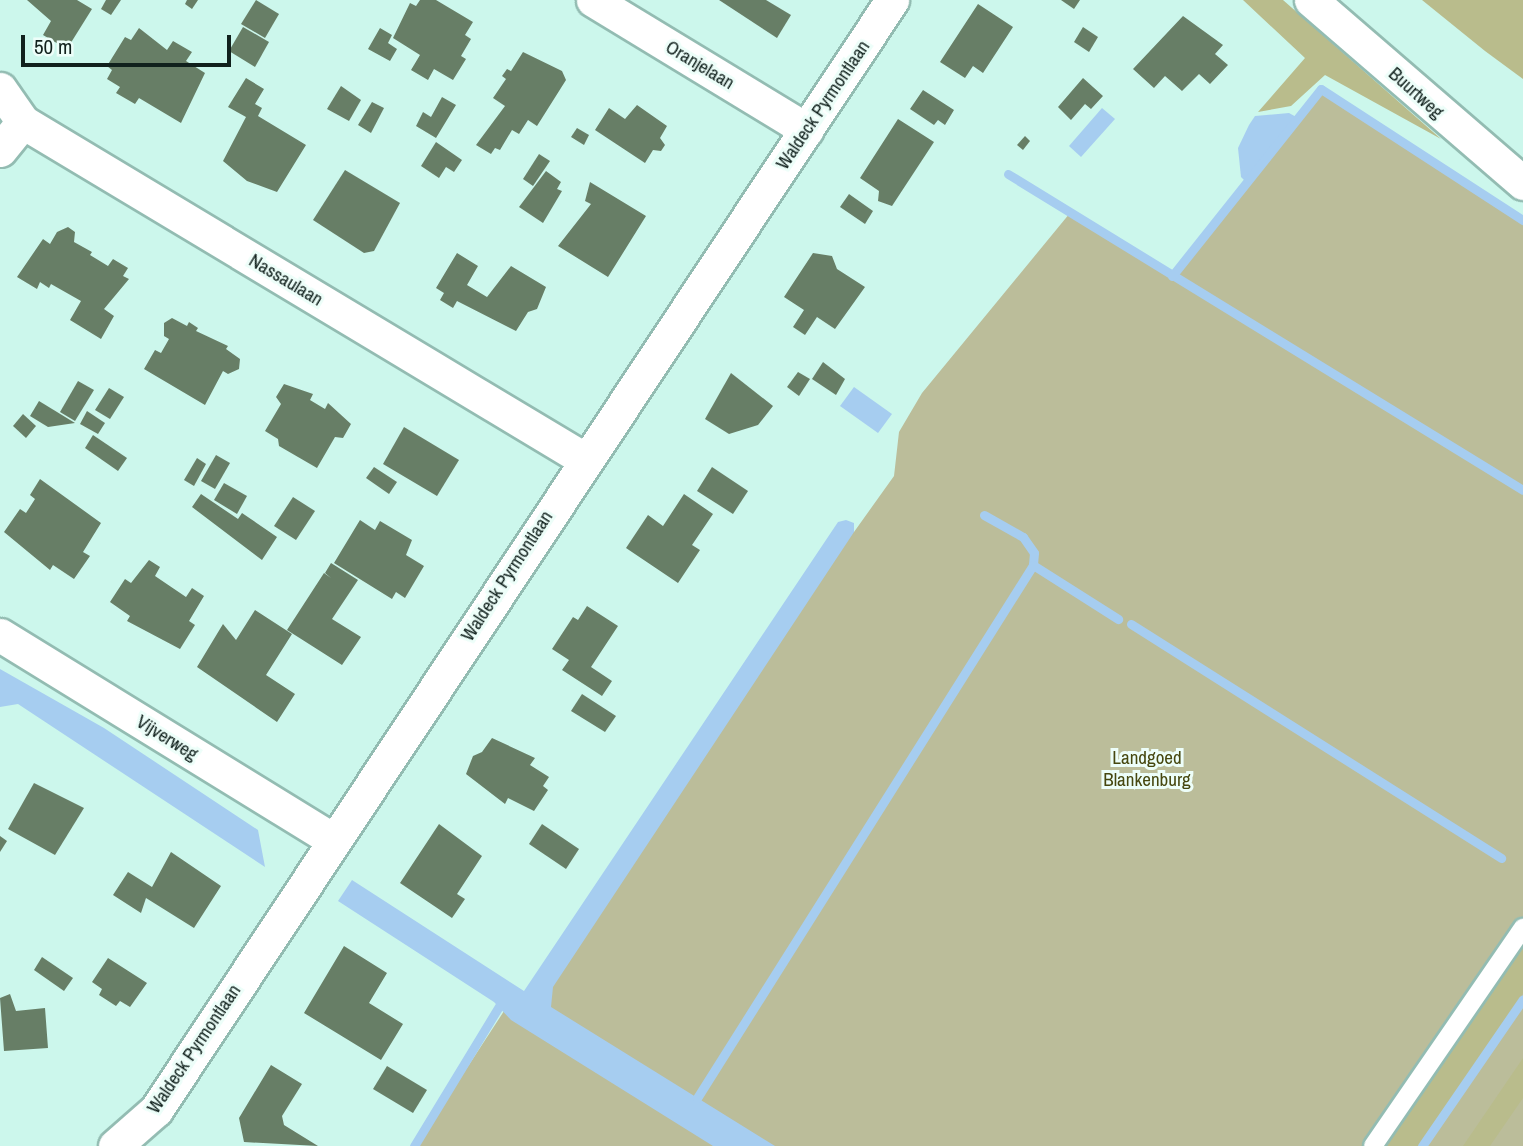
<!DOCTYPE html>
<html>
<head>
<meta charset="utf-8">
<style>
  body { margin:0 }
  #map { position:relative; width:1523px; height:1146px; overflow:hidden; background:#ccf7ec; font-family:"Archivo Narrow",sans-serif }
  div>[style] { position:absolute }
  .green>* { inset:0; background:#bbbd9a }
  .forest>* { inset:0; background:#b9bc8c }
  .water>* { inset:0; background:#a6cdf0 }
  .stream>* { height:9px; margin:-4.5px; padding:0 4.5px; transform-origin:4.5px; border-radius:4.5px; background:#a6cdf0 }
  .building>* { inset:0; background:#677e66 }
  .roads { filter:drop-shadow(2px 0 #93bcb2) drop-shadow(-2px 0 #93bcb2) drop-shadow(0 2px #93bcb2) drop-shadow(0 -2px #93bcb2) }
  .lane>* { height:18px; margin:-9px; padding:0 9px; transform-origin:9px; border-radius:9px; background:#fff }
  .street>* { height:33px; margin:-16.5px; padding:0 16.5px; transform-origin:16.5px; border-radius:16.5px; background:#fff }
  span { translate:-50% -50%; white-space:nowrap; text-align:center; line-height:1.15; -webkit-text-stroke:6px #edfef9; paint-order:stroke }
  .street-label { font-size:19px; color:#11211d }
  .park-label { font-size:19px; color:#46470f }
  .scale { position:absolute; left:21px; top:35px; width:210px; height:32px; box-sizing:border-box; border:4px solid #11211d; border-top:0; padding-left:9px; font-size:21px; line-height:24px; white-space:nowrap; color:#11211d; -webkit-text-stroke:5px #edfef9; paint-order:stroke }
</style>
</head>
<body>
<div id="map">
  <div class="green">
    <div style="clip-path:polygon(1321px 89px,1523px 220px,1523px 1146px,416px 1146px,506px 1008px,544px 981px,842px 531px,854px 532px,894px 476px,899px 432px,922px 393px,1070px 213px,1172px 276px)"></div>
  </div>
  <div class="forest">
    <div style="clip-path:polygon(1243px 0,1283px 0,1441px 139px,1325px 75px,1291px 106px,1258px 112px,1305px 58px)"></div>
    <div style="clip-path:polygon(1422px 0,1523px 0,1523px 79px,1485px 51px)"></div>
    <div style="clip-path:polygon(1523px 938px,1523px 993px,1420px 1146px,1382px 1146px)"></div>
    <div style="clip-path:polygon(1523px 1058px,1523px 1098px,1490px 1146px,1463px 1146px)"></div>
  </div>
  <div class="water">
    <div style="clip-path:polygon(1102px 108px,1115px 119px,1081px 157px,1069px 146px)"></div>
    <div style="clip-path:polygon(1289px 113px,1298px 118px,1246px 182px,1241px 177px,1238px 148px,1249px 125px,1255px 116px)"></div>
    <div style="clip-path:polygon(854px 387px,892px 414px,878px 433px,840px 406px)"></div>
    <div style="clip-path:polygon(846px 520px,854px 523px,854px 532px,553px 987px,551px 1007px,775px 1146px,713px 1146px,511px 1020px,494px 1002px,338px 901px,352px 880px,524px 991px,838px 522px)"></div>
    <div style="clip-path:polygon(0 669px,104px 728px,258px 830px,265px 867px,18px 704px,0 707px)"></div>
  </div>
  <div class="stream">
    <div style="left:1008px;top:174px;width:604px;rotate:31.53deg"></div>
    <div style="left:1172px;top:276px;width:239px;rotate:-51.5deg"></div>
    <div style="left:1321px;top:89px;width:241px;rotate:33deg"></div>
    <div style="left:984px;top:515px;width:45px;rotate:29.4deg"></div>
    <div style="left:1023px;top:537px;width:19px;rotate:55deg"></div>
    <div style="left:1034px;top:553px;width:12px;rotate:95deg"></div>
    <div style="left:1131px;top:624px;width:438px;rotate:32.3deg"></div>
    <div style="left:697px;top:1098px;width:630px;rotate:-57.77deg"></div>
    <div style="left:1033px;top:565px;width:101px;rotate:32.4deg"></div>
    <div style="left:414px;top:1146px;width:164px;rotate:-58.7deg"></div>
    <div style="left:1422px;top:1146px;width:178px;rotate:-55.5deg"></div>
  </div>
  <div class="building">
    <div style="clip-path:polygon(27px 0,77px 0,92px 9px,67px 49px,43px 35px,51px 21px)"></div>
    <div style="clip-path:polygon(106px 0,121px 0,111px 15px,101px 9px)"></div>
    <div style="clip-path:polygon(187px 0,198px 0,192px 9px,185px 4px)"></div>
    <div style="clip-path:polygon(256px 0,279px 14px,265px 38px,241px 24px)"></div>
    <div style="clip-path:polygon(420px 0,436px 0,473px 22px,465px 35px,471px 39px,461px 56px,466px 59px,453px 80px,434px 69px,428px 80px,411px 70px,420px 55px,393px 38px,410px 3px,416px 6px)"></div>
    <div style="clip-path:polygon(719px 0,766px 0,791px 15px,777px 38px)"></div>
    <div style="clip-path:polygon(1061px 0,1080px 0,1074px 9px)"></div>
    <div style="clip-path:polygon(978px 4px,1013px 27px,983px 73px,973px 66px,965px 78px,940px 62px)"></div>
    <div style="clip-path:polygon(1183px 16px,1223px 45px,1215px 54px,1228px 65px,1210px 84px,1199px 74px,1182px 91px,1165px 76px,1154px 88px,1133px 69px)"></div>
    <div style="clip-path:polygon(243px 27px,269px 42px,255px 67px,229px 51px)"></div>
    <div style="clip-path:polygon(1083px 27px,1098px 37px,1089px 52px,1074px 42px)"></div>
    <div style="clip-path:polygon(139px 28px,167px 50px,173px 41px,192px 52px,186px 61px,205px 73px,181px 123px,139px 98px,135px 104px,116px 93px,120px 87px,107px 79px,112px 70px,107px 66px,125px 37px,131px 40px)"></div>
    <div style="clip-path:polygon(380px 28px,392px 35px,388px 43px,397px 49px,390px 61px,368px 49px)"></div>
    <div style="clip-path:polygon(523px 52px,562px 71px,566px 80px,537px 126px,528px 120px,519px 134px,512px 130px,500px 150px,495px 148px,491px 154px,476px 145px,505px 106px,493px 98px,506px 79px,502px 76px,507px 69px,511px 71px)"></div>
    <div style="clip-path:polygon(246px 78px,264px 89px,255px 104px,262px 108px,258px 116px,306px 145px,277px 192px,247px 181px,223px 161px,246px 117px,228px 107px)"></div>
    <div style="clip-path:polygon(1083px 78px,1103px 96px,1091px 109px,1085px 104px,1071px 120px,1058px 107px)"></div>
    <div style="clip-path:polygon(341px 86px,361px 100px,349px 121px,327px 109px)"></div>
    <div style="clip-path:polygon(923px 90px,954px 110px,945px 125px,938px 120px,934px 125px,910px 109px)"></div>
    <div style="clip-path:polygon(442px 97px,456px 105px,436px 138px,416px 126px,423px 112px,431px 117px)"></div>
    <div style="clip-path:polygon(372px 102px,384px 108px,371px 133px,358px 125px)"></div>
    <div style="clip-path:polygon(637px 105px,667px 126px,660px 138px,665px 145px,661px 151px,653px 150px,645px 163px,595px 130px,609px 108px,625px 119px)"></div>
    <div style="clip-path:polygon(898px 119px,934px 142px,892px 206px,878px 201px,879px 191px,860px 178px)"></div>
    <div style="clip-path:polygon(577px 128px,589px 135px,584px 145px,571px 137px)"></div>
    <div style="clip-path:polygon(1025px 136px,1030px 141px,1023px 150px,1017px 145px)"></div>
    <div style="clip-path:polygon(436px 142px,462px 160px,454px 172px,446px 167px,439px 178px,421px 166px)"></div>
    <div style="clip-path:polygon(539px 154px,550px 161px,533px 186px,523px 179px)"></div>
    <div style="clip-path:polygon(345px 170px,400px 203px,374px 251px,364px 253px,313px 220px)"></div>
    <div style="clip-path:polygon(546px 171px,561px 182px,557px 189px,562px 191px,543px 223px,519px 207px)"></div>
    <div style="clip-path:polygon(590px 182px,646px 216px,608px 277px,558px 246px,591px 204px,585px 201px)"></div>
    <div style="clip-path:polygon(849px 194px,873px 211px,865px 224px,840px 207px)"></div>
    <div style="clip-path:polygon(68px 227px,75px 232px,74px 242px,92px 252px,90px 255px,108px 266px,113px 259px,128px 268px,123px 276px,129px 279px,104px 309px,114px 316px,101px 339px,70px 320px,81px 301px,51px 284px,49px 288px,40px 282px,37px 289px,17px 277px,43px 239px,50px 244px,57px 232px)"></div>
    <div style="clip-path:polygon(457px 253px,478px 266px,467px 285px,487px 297px,511px 266px,546px 287px,537px 309px,528px 312px,516px 331px,457px 301px,453px 308px,440px 300px,444px 293px,436px 288px)"></div>
    <div style="clip-path:polygon(813px 253px,832px 256px,837px 269px,865px 287px,835px 329px,817px 317px,805px 335px,793px 327px,804px 310px,784px 297px)"></div>
    <div style="clip-path:polygon(172px 318px,187px 326px,189px 322px,198px 328px,196px 331px,228px 346px,226px 349px,240px 359px,239px 369px,228px 374px,223px 371px,205px 405px,144px 369px,155px 350px,161px 353px,169px 339px,164px 336px,164px 323px)"></div>
    <div style="clip-path:polygon(823px 362px,845px 379px,836px 395px,812px 379px)"></div>
    <div style="clip-path:polygon(798px 372px,810px 379px,799px 396px,787px 387px)"></div>
    <div style="clip-path:polygon(731px 373px,773px 406px,758px 425px,729px 434px,705px 419px)"></div>
    <div style="clip-path:polygon(78px 381px,94px 390px,75px 421px,60px 412px)"></div>
    <div style="clip-path:polygon(284px 384px,313px 394px,310px 400px,325px 409px,328px 403px,351px 424px,343px 438px,335px 437px,317px 468px,279px 446px,278px 439px,265px 431px,281px 404px,276px 397px)"></div>
    <div style="clip-path:polygon(109px 388px,124px 397px,110px 419px,95px 410px)"></div>
    <div style="clip-path:polygon(39px 401px,75px 423px,48px 427px,30px 416px)"></div>
    <div style="clip-path:polygon(87px 411px,105px 423px,98px 434px,80px 424px)"></div>
    <div style="clip-path:polygon(23px 414px,36px 426px,26px 438px,13px 426px)"></div>
    <div style="clip-path:polygon(404px 427px,459px 460px,437px 496px,383px 464px)"></div>
    <div style="clip-path:polygon(93px 435px,127px 458px,118px 471px,85px 448px)"></div>
    <div style="clip-path:polygon(216px 455px,230px 463px,215px 489px,201px 481px)"></div>
    <div style="clip-path:polygon(197px 458px,206px 464px,194px 486px,184px 480px)"></div>
    <div style="clip-path:polygon(374px 467px,397px 482px,389px 494px,366px 478px)"></div>
    <div style="clip-path:polygon(712px 467px,748px 491px,733px 514px,697px 491px)"></div>
    <div style="clip-path:polygon(40px 479px,101px 523px,83px 552px,90px 556px,74px 579px,53px 565px,50px 570px,4px 532px,20px 509px,26px 513px,35px 499px,30px 495px)"></div>
    <div style="clip-path:polygon(224px 483px,247px 496px,237px 514px,214px 500px)"></div>
    <div style="clip-path:polygon(201px 494px,238px 519px,242px 513px,277px 537px,262px 560px,192px 507px)"></div>
    <div style="clip-path:polygon(684px 494px,713px 514px,692px 545px,700px 550px,678px 583px,626px 548px,648px 515px,663px 526px)"></div>
    <div style="clip-path:polygon(293px 497px,315px 511px,296px 540px,274px 526px)"></div>
    <div style="clip-path:polygon(360px 520px,375px 530px,380px 521px,412px 540px,406px 555px,424px 566px,405px 598px,396px 592px,392px 599px,334px 563px)"></div>
    <div style="clip-path:polygon(149px 560px,160px 567px,155px 576px,186px 597px,192px 588px,204px 596px,189px 621px,195px 625px,180px 649px,127px 621px,130px 616px,110px 602px,125px 579px,131px 583px)"></div>
    <div style="clip-path:polygon(331px 563px,358px 580px,332px 619px,361px 637px,342px 665px,287px 630px,324px 573px,331px 578px,325px 573px)"></div>
    <div style="clip-path:polygon(587px 606px,618px 626px,591px 667px,612px 681px,602px 696px,562px 670px,569px 660px,552px 649px,573px 617px,578px 620px)"></div>
    <div style="clip-path:polygon(255px 610px,292px 634px,266px 675px,295px 694px,277px 722px,197px 667px,223px 624px,236px 640px)"></div>
    <div style="clip-path:polygon(582px 694px,616px 716px,605px 732px,571px 711px)"></div>
    <div style="clip-path:polygon(492px 738px,535px 758px,530px 765px,549px 777px,543px 786px,548px 790px,534px 811px,508px 798px,505px 804px,466px 774px,473px 756px,482px 752px)"></div>
    <div style="clip-path:polygon(34px 783px,84px 808px,55px 855px,8px 829px)"></div>
    <div style="clip-path:polygon(439px 824px,482px 856px,457px 894px,465px 899px,452px 918px,400px 883px)"></div>
    <div style="clip-path:polygon(542px 824px,579px 849px,566px 869px,529px 844px)"></div>
    <div style="clip-path:polygon(0 836px,7px 841px,0 852px)"></div>
    <div style="clip-path:polygon(171px 852px,221px 886px,194px 928px,146px 898px,141px 913px,113px 895px,128px 872px,152px 887px)"></div>
    <div style="clip-path:polygon(344px 946px,387px 973px,369px 1003px,403px 1024px,381px 1060px,304px 1013px)"></div>
    <div style="clip-path:polygon(42px 957px,73px 978px,64px 991px,34px 970px)"></div>
    <div style="clip-path:polygon(108px 958px,147px 983px,130px 1007px,120px 1001px,116px 1006px,99px 995px,102px 989px,92px 982px)"></div>
    <div style="clip-path:polygon(10px 994px,16px 1011px,45px 1008px,48px 1048px,4px 1051px,0 998px)"></div>
    <div style="clip-path:polygon(271px 1065px,302px 1084px,282px 1116px,284px 1125px,318px 1146px,244px 1142px,239px 1118px)"></div>
    <div style="clip-path:polygon(387px 1066px,427px 1090px,413px 1113px,373px 1089px)"></div>
  </div>
  <div class="roads">
    <div class="lane">
      <div style="left:1373px;top:1146px;width:265px;rotate:-55.5deg"></div>
    </div>
    <div class="street">
      <div style="left:593px;top:0;width:250px;rotate:31.3deg"></div>
      <div style="left:1311px;top:0;width:280px;rotate:40.8deg"></div>
      <div style="left:0;top:89px;width:40px;rotate:55.1deg"></div>
      <div style="left:23px;top:122px;width:654px;rotate:30.99deg"></div>
      <div style="left:0;top:150px;width:36px;rotate:-51deg"></div>
      <div style="left:0;top:635px;width:391px;rotate:31.6deg"></div>
      <div style="left:115px;top:1146px;width:55px;rotate:-41.3deg"></div>
      <div style="left:156px;top:1110px;width:1332px;rotate:-56.45deg"></div>
    </div>
  </div>
  <div class="street-label">
    <span style="left:700px;top:65px;rotate:31deg">Oranjelaan</span>
    <span style="left:1416px;top:93px;rotate:42deg">Buurtweg</span>
    <span style="left:823px;top:105px;rotate:-56deg">Waldeck Pyrmontlaan</span>
    <span style="left:286px;top:280px;rotate:31deg">Nassaulaan</span>
    <span style="left:507px;top:576px;rotate:-57deg">Waldeck Pyrmontlaan</span>
    <span style="left:167px;top:738px;rotate:32deg">Vijverweg</span>
    <span style="left:194px;top:1049px;rotate:-56deg">Waldeck Pyrmontlaan</span>
  </div>
  <div class="park-label">
    <span style="left:1147px;top:769px">Landgoed<br>Blankenburg</span>
  </div>
  <div class="scale">50 m</div>
</div>
</body>
</html>
